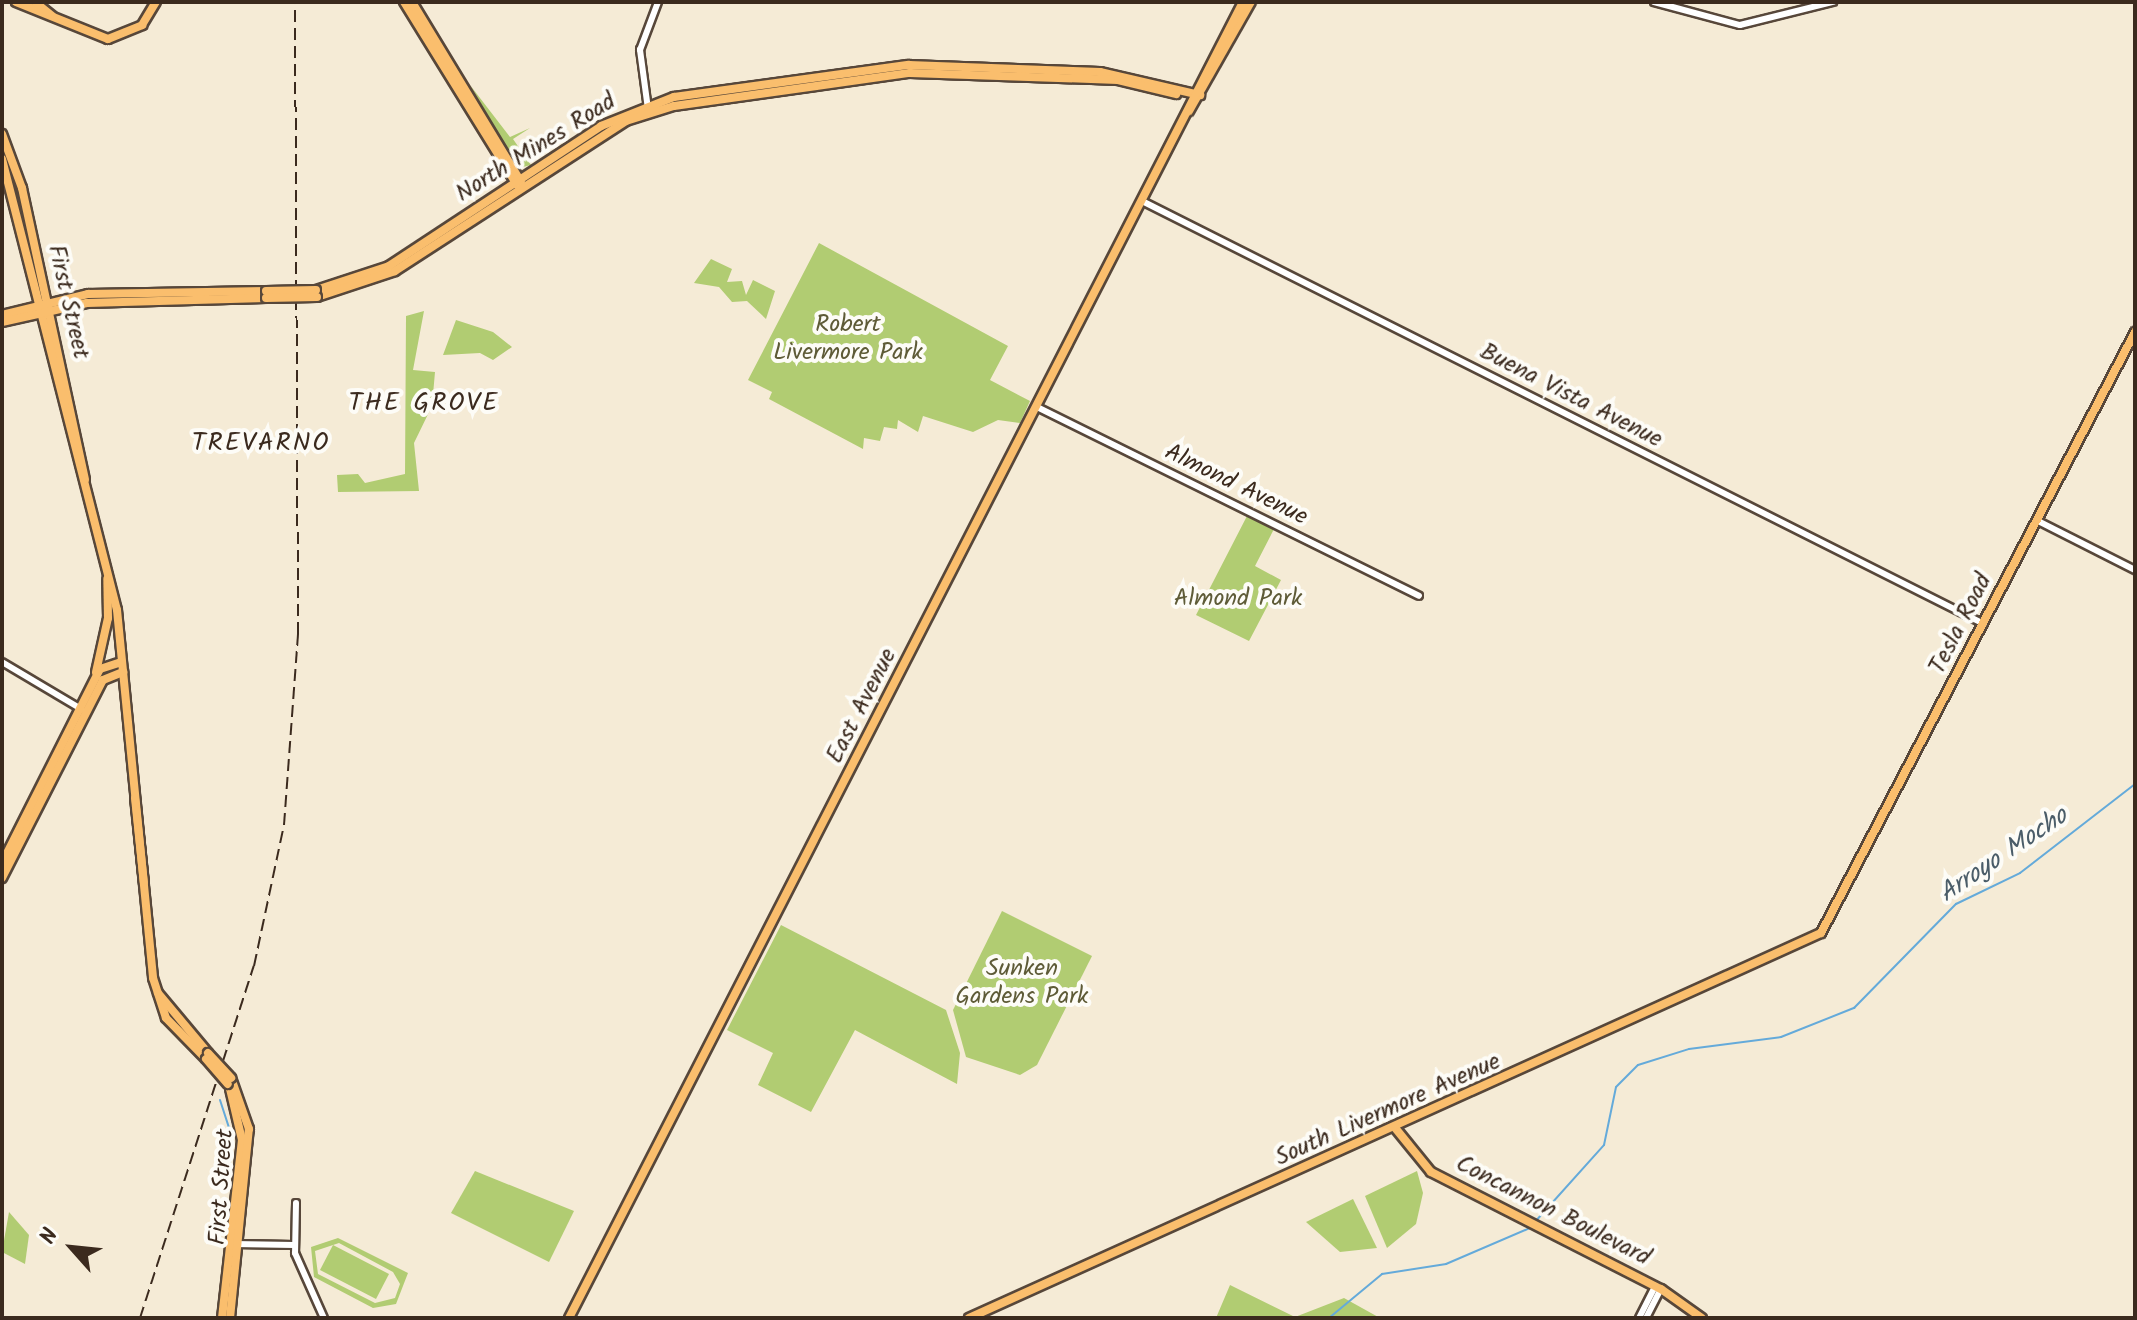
<!DOCTYPE html>
<html>
<head>
<meta charset="utf-8">
<style>
  body { margin:0 }
  #map { position:relative; width:2137px; height:1320px; overflow:hidden; background:#f5ebd6; font-family:Kalam,sans-serif }
  div>[style] { position:absolute }
  .green>* { inset:0; background:#b1cc72 }
  .stream>* { height:2px; margin:-1px; padding:0 1px; transform-origin:1px; border-radius:1px; background:#64aada }
  .roads { filter:drop-shadow(2px 0 #57473a) drop-shadow(-2px 0 #57473a) drop-shadow(0 2px #57473a) drop-shadow(0 -2px #57473a) }
  .minor>* { height:6px; margin:-3px; padding:0 3px; transform-origin:3px; border-radius:3px; background:#fff }
  .major>* { height:8px; margin:-4px; padding:0 4px; transform-origin:4px; border-radius:4px; background:#fabe6d }
  .rail>* { height:2px; margin-top:-1px; transform-origin:0; background:repeating-linear-gradient(90deg,#3b2a1e 0 12px,transparent 0 18px) }
  .bridges { filter:drop-shadow(2px 0 #57473a) drop-shadow(-2px 0 #57473a) drop-shadow(0 2px #57473a) drop-shadow(0 -2px #57473a) }
  .major-bridge>* { height:8px; margin:-4px; padding:0 4px; transform-origin:4px; border-radius:4px; background:#fabe6d }
  span { translate:-50% -50%; white-space:nowrap; text-align:center; line-height:1.15; -webkit-text-stroke:8px #fdfcf7; paint-order:stroke }
  .street-label { font-size:24px; color:#3b2a1e }
  .park-label { font-size:24px; color:#5e5b37 }
  .neighbourhood-label { font-size:26px; color:#3b2a1e; letter-spacing:2px }
  .water-label { font-size:26px; color:#4b5d69; font-style:italic }
  .frame { position:absolute; inset:0; border:4px solid #3b2a1e; pointer-events:none }
  .north { position:absolute; left:32px; top:1208px; width:80px; height:80px; -webkit-text-stroke:6px #fdfcf7; paint-order:stroke; rotate:297deg; font-size:22px; font-weight:700; line-height:32px; text-align:center; color:#3b2a1e }
  .north::after { content:''; display:block; margin:auto; width:28px; height:36px; background:#3b2a1e; clip-path:polygon(50% 0,100% 100%,50% 72%,0 100%) }
</style>
</head>
<body>
<div id="map">
  <div class="green">
    <div style="clip-path:polygon(470px 85px,510px 137px,530px 128px,513px 139px,531px 165px,519px 168px)"></div>
    <div style="clip-path:polygon(819px 243px,1008px 346px,990px 380px,1030px 401px,1020px 423px,998px 420px,973px 432px,923px 416px,918px 432px,898px 420px,897px 429px,884px 427px,880px 441px,864px 438px,863px 449px,769px 399px,772px 392px,748px 380px)"></div>
    <div style="clip-path:polygon(711px 259px,732px 269px,727px 282px,742px 281px,746px 295px,753px 280px,775px 291px,766px 319px,747px 301px,732px 302px,719px 287px,694px 283px)"></div>
    <div style="clip-path:polygon(424px 311px,413px 370px,435px 372px,432px 406px,414px 443px,419px 491px,338px 492px,337px 475px,358px 474px,365px 483px,405px 474px,406px 316px)"></div>
    <div style="clip-path:polygon(456px 320px,493px 332px,512px 347px,493px 360px,480px 353px,443px 355px)"></div>
    <div style="clip-path:polygon(1247px 516px,1274px 529px,1255px 566px,1281px 580px,1249px 641px,1196px 615px)"></div>
    <div style="clip-path:polygon(1002px 911px,1092px 956px,1037px 1065px,1020px 1075px,966px 1057px,953px 1010px)"></div>
    <div style="clip-path:polygon(781px 925px,946px 1010px,960px 1053px,957px 1084px,855px 1030px,811px 1112px,758px 1085px,773px 1053px,727px 1030px)"></div>
    <div style="clip-path:polygon(475px 1171px,574px 1211px,549px 1262px,451px 1213px)"></div>
    <div style="clip-path:polygon(1417px 1171px,1423px 1193px,1416px 1224px,1387px 1248px,1365px 1196px)"></div>
    <div style="clip-path:polygon(1353px 1199px,1377px 1248px,1340px 1252px,1306px 1222px)"></div>
    <div style="clip-path:polygon(9px 1212px,29px 1235px,25px 1264px,2px 1252px)"></div>
    <div style="clip-path:polygon(evenodd,338px 1238px,408px 1273px,396px 1304px,373px 1308px,314px 1277px,311px 1247px,338px 1238px,339px 1243px,393px 1272px,400px 1284px,395px 1298px,375px 1303px,318px 1274px,315px 1251px,339px 1243px)"></div>
    <div style="clip-path:polygon(333px 1245px,389px 1274px,376px 1299px,320px 1270px)"></div>
    <div style="clip-path:polygon(1230px 1285px,1295px 1317px,1344px 1298px,1380px 1318px,1216px 1318px)"></div>
  </div>
  <div class="stream">
    <div style="left:220px;top:1100px;width:33px;rotate:72deg"></div>
    <div style="left:230px;top:1131px;width:50px;rotate:91.1deg"></div>
    <div style="left:1534px;top:1223px;width:105px;rotate:-48.1deg"></div>
    <div style="left:1604px;top:1145px;width:59px;rotate:-78.3deg"></div>
    <div style="left:1616px;top:1087px;width:31px;rotate:-45deg"></div>
    <div style="left:1638px;top:1065px;width:53px;rotate:-17.4deg"></div>
    <div style="left:1689px;top:1049px;width:93px;rotate:-7.4deg"></div>
    <div style="left:1781px;top:1037px;width:79px;rotate:-21.7deg"></div>
    <div style="left:1854px;top:1008px;width:146px;rotate:-45.6deg"></div>
    <div style="left:1956px;top:904px;width:71px;rotate:-25.8deg"></div>
    <div style="left:2020px;top:873px;width:145px;rotate:-37.7deg"></div>
    <div style="left:1329px;top:1318px;width:69px;rotate:-39.7deg"></div>
    <div style="left:1382px;top:1274px;width:65px;rotate:-8.9deg"></div>
    <div style="left:1446px;top:1264px;width:91px;rotate:-23.2deg"></div>
  </div>
  <div class="roads">
    <div class="minor">
      <div style="left:1654px;top:2px;width:89px;rotate:15deg"></div>
      <div style="left:1740px;top:25px;width:96px;rotate:-13.9deg"></div>
      <div style="left:648px;top:109px;width:60px;rotate:-97.7deg"></div>
      <div style="left:640px;top:50px;width:51px;rotate:-69.4deg"></div>
      <div style="left:1142px;top:201px;width:942px;rotate:26.67deg"></div>
      <div style="left:1037px;top:407px;width:426px;rotate:26.3deg"></div>
      <div style="left:2038px;top:521px;width:109px;rotate:26.8deg"></div>
      <div style="left:2px;top:662px;width:92px;rotate:30.7deg"></div>
      <div style="left:296px;top:1203px;width:50px;rotate:91.1deg"></div>
      <div style="left:295px;top:1253px;width:71px;rotate:66deg"></div>
      <div style="left:234px;top:1244px;width:60px;rotate:1deg"></div>
      <div style="left:1639px;top:1318px;width:36px;rotate:-63deg"></div>
      <div style="left:1646px;top:1318px;width:33px;rotate:-63deg"></div>
    </div>
    <div class="major">
      <div style="left:16px;top:2px;width:99px;rotate:21.9deg"></div>
      <div style="left:108px;top:39px;width:37px;rotate:-22deg"></div>
      <div style="left:142px;top:25px;width:27px;rotate:-59deg"></div>
      <div style="left:35px;top:2px;width:22px;rotate:39deg"></div>
      <div style="left:404px;top:2px;width:215px;rotate:58.3deg"></div>
      <div style="left:412px;top:2px;width:210px;rotate:58.8deg"></div>
      <div style="left:1189px;top:111px;width:125px;rotate:-60.4deg"></div>
      <div style="left:2px;top:134px;width:58px;rotate:69.7deg"></div>
      <div style="left:22px;top:188px;width:298px;rotate:77.8deg"></div>
      <div style="left:2px;top:159px;width:465px;rotate:75.7deg"></div>
      <div style="left:117px;top:610px;width:370px;rotate:84.4deg"></div>
      <div style="left:153px;top:978px;width:42px;rotate:72deg"></div>
      <div style="left:166px;top:1018px;width:57px;rotate:45.7deg"></div>
      <div style="left:316px;top:290px;width:77px;rotate:-18.2deg"></div>
      <div style="left:389px;top:266px;width:254px;rotate:-33.4deg"></div>
      <div style="left:601px;top:126px;width:79px;rotate:-21.7deg"></div>
      <div style="left:674px;top:97px;width:237px;rotate:-7.8deg"></div>
      <div style="left:909px;top:65px;width:191px;rotate:2.1deg"></div>
      <div style="left:1100px;top:72px;width:103px;rotate:13deg"></div>
      <div style="left:317px;top:297px;width:82px;rotate:-18.4deg"></div>
      <div style="left:395px;top:271px;width:275px;rotate:-33deg"></div>
      <div style="left:626px;top:121px;width:50px;rotate:-17.4deg"></div>
      <div style="left:674px;top:106px;width:238px;rotate:-8deg"></div>
      <div style="left:910px;top:73px;width:208px;rotate:1.9deg"></div>
      <div style="left:1118px;top:80px;width:60px;rotate:13.6deg"></div>
      <div style="left:2px;top:315px;width:89px;rotate:-13.7deg"></div>
      <div style="left:88px;top:294px;width:178px;rotate:-1deg"></div>
      <div style="left:2px;top:322px;width:87px;rotate:-12.6deg"></div>
      <div style="left:87px;top:303px;width:179px;rotate:-1.6deg"></div>
      <div style="left:96px;top:672px;width:55px;rotate:-77.5deg"></div>
      <div style="left:108px;top:618px;width:39px;rotate:-91deg"></div>
      <div style="left:135px;top:798px;width:85px;rotate:84deg"></div>
      <div style="left:2px;top:863px;width:217px;rotate:-63.2deg"></div>
      <div style="left:100px;top:669px;width:23px;rotate:-18deg"></div>
      <div style="left:2px;top:878px;width:222px;rotate:-63deg"></div>
      <div style="left:103px;top:680px;width:22px;rotate:-22deg"></div>
      <div style="left:158px;top:993px;width:78px;rotate:50.2deg"></div>
      <div style="left:1396px;top:1129px;width:55px;rotate:50.9deg"></div>
      <div style="left:1431px;top:1172px;width:258px;rotate:27deg"></div>
      <div style="left:1661px;top:1289px;width:50px;rotate:35.3deg"></div>
      <div style="left:222px;top:1318px;width:179px;rotate:-83.6deg"></div>
      <div style="left:242px;top:1140px;width:52px;rotate:-103.2deg"></div>
      <div style="left:230px;top:1318px;width:190px;rotate:-84.3deg"></div>
      <div style="left:249px;top:1129px;width:54px;rotate:-109.4deg"></div>
      <div style="left:569px;top:1318px;width:1479px;rotate:-62.88deg"></div>
      <div style="left:969px;top:1318px;width:935px;rotate:-24.32deg"></div>
      <div style="left:1821px;top:933px;width:678px;rotate:-62.41deg"></div>
    </div>
  </div>
  <div class="rail">
    <div style="left:140px;top:1318px;width:370px;rotate:-72.1deg"></div>
    <div style="left:254px;top:966px;width:144px;rotate:-78deg"></div>
    <div style="left:284px;top:825px;width:192px;rotate:-85.8deg"></div>
    <div style="left:298px;top:634px;width:632px;rotate:-90.27deg"></div>
  </div>
  <div class="bridges">
    <div class="major-bridge">
      <div style="left:266px;top:291px;width:50px;rotate:-1.1deg"></div>
      <div style="left:266px;top:298px;width:51px;rotate:-1.1deg"></div>
      <div style="left:208px;top:1053px;width:34px;rotate:47deg"></div>
      <div style="left:206px;top:1059px;width:33px;rotate:49deg"></div>
    </div>
  </div>
  <div class="street-label">
    <span style="left:536px;top:148px;rotate:-32deg">North Mines Road</span>
    <span style="left:68px;top:302px;rotate:77deg">First Street</span>
    <span style="left:1571px;top:396px;rotate:27deg">Buena Vista Avenue</span>
    <span style="left:1236px;top:485px;rotate:26deg">Almond Avenue</span>
    <span style="left:1961px;top:624px;rotate:-63deg">Tesla Road</span>
    <span style="left:862px;top:706px;rotate:-63deg">East Avenue</span>
    <span style="left:1388px;top:1110px;rotate:-24deg">South Livermore Avenue</span>
    <span style="left:222px;top:1187px;rotate:-86deg">First Street</span>
    <span style="left:1553px;top:1211px;rotate:27deg">Concannon Boulevard</span>
  </div>
  <div class="park-label">
    <span style="left:848px;top:339px">Robert<br>Livermore Park</span>
    <span style="left:1238px;top:599px">Almond Park</span>
    <span style="left:1022px;top:983px">Sunken<br>Gardens Park</span>
  </div>
  <div class="neighbourhood-label">
    <span style="left:424px;top:404px">THE GROVE</span>
    <span style="left:261px;top:444px">TREVARNO</span>
  </div>
  <div class="water-label">
    <span style="left:2004px;top:856px;rotate:-34deg">Arroyo Mocho</span>
  </div>
  <div class="frame"></div>
  <div class="north">N</div>
</div>
</body>
</html>
